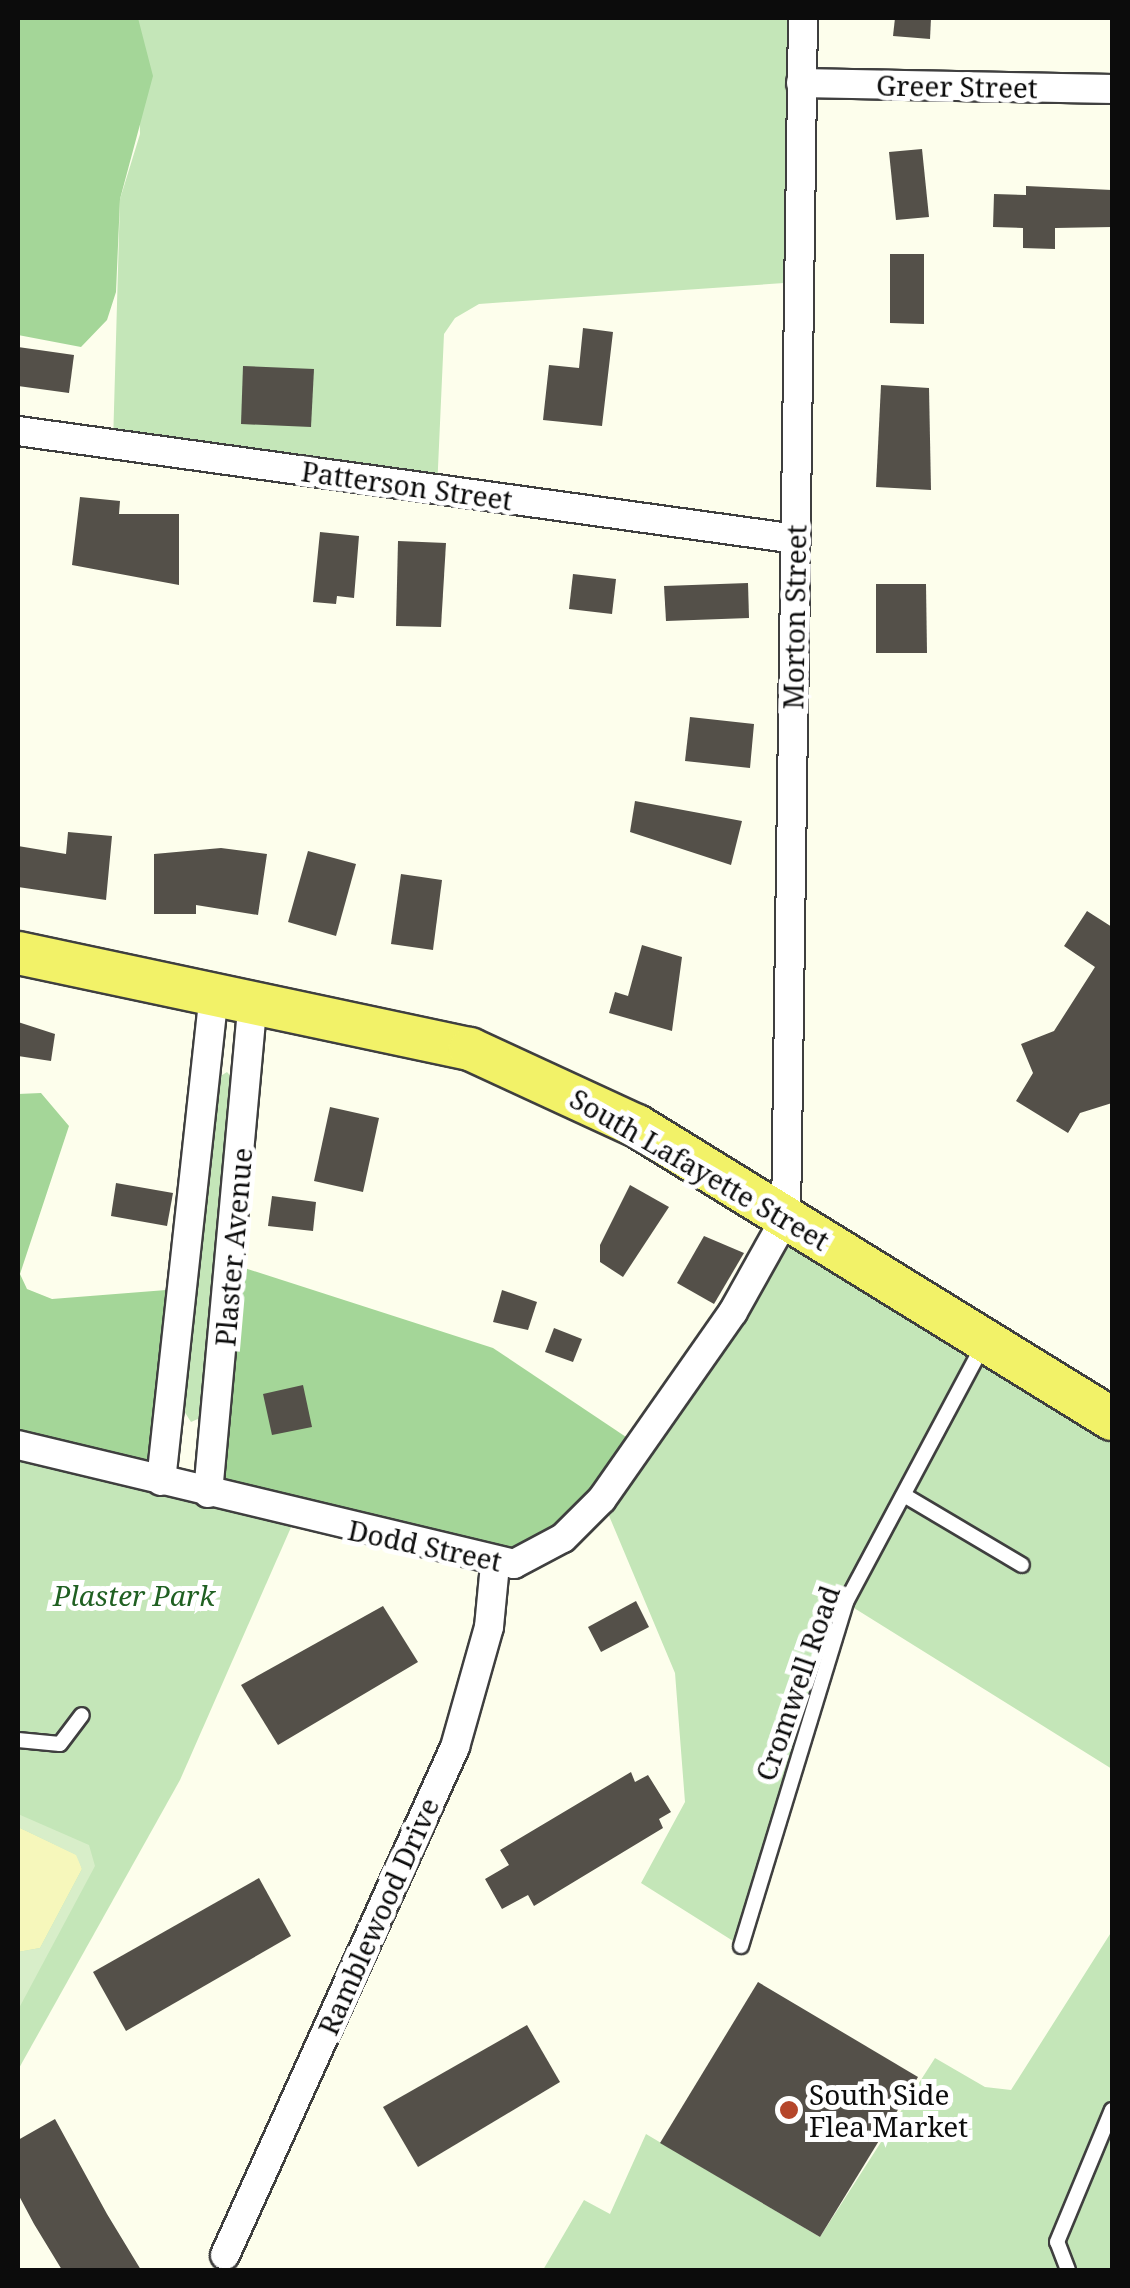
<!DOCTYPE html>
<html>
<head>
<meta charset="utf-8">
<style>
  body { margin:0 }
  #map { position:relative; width:1130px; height:2288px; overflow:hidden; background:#fdfeec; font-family:"Noto Serif",serif }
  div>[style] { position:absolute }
  .green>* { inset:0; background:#c4e6b8 }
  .forest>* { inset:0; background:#a4d698 }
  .sand>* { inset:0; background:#f6f7bb }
  .pitch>* { inset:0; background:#d8eec9 }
  .building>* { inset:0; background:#545049 }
  .roads { filter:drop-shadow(2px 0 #3f3f3f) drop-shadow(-2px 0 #3f3f3f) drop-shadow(0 2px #3f3f3f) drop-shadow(0 -2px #3f3f3f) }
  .service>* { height:14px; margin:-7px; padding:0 7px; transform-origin:7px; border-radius:7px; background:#fff }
  .minor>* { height:28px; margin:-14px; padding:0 14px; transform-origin:14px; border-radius:14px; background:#fff }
  .primary>* { height:42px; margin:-21px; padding:0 21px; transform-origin:21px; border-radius:21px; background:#f2f268 }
  .dots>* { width:28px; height:28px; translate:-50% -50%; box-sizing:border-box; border:5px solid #fff; border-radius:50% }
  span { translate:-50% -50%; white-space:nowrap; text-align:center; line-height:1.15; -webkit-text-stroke:10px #fff; paint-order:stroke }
  .street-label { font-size:28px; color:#0c0c0c }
  .park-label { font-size:28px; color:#206022; font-style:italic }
  .poi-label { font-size:28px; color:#0c0c0c }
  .left { translate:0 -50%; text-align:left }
  .frame { position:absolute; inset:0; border:20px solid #0c0c0c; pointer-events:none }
</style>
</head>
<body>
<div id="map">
  <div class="green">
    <div style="clip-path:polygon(138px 18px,803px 18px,799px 282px,479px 304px,455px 318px,444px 334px,437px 490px,113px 444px,120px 199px,140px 134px)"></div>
    <div style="clip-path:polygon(227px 1072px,235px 1081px,200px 1418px,191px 1422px,184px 1411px,219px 1077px)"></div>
    <div style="clip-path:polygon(786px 1217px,1112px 1419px,1112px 1769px,846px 1603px,741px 1946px,641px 1883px,685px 1802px,675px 1673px,602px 1499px)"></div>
    <div style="clip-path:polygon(18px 1445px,296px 1516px,180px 1780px,18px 2070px)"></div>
    <div style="clip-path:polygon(1112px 1931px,1112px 2270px,543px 2270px,584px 2200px,610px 2214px,646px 2134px,820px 2237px,935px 2058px,985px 2087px,1011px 2090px)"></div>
  </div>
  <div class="forest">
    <div style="clip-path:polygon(18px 18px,138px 18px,153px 76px,120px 199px,116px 292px,107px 320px,81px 347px,18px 335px)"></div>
    <div style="clip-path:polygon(41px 1093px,69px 1126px,20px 1274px,27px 1289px,52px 1299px,179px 1289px,161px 1481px,18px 1445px,18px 1094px)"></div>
    <div style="clip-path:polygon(232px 1264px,493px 1348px,641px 1447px,533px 1557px,208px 1493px)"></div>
  </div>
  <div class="sand">
    <div style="clip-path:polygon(18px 1827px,77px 1855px,82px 1869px,40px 1948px,18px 1952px)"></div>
  </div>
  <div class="pitch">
    <div style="clip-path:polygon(18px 1814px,89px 1845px,95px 1866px,18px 2010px,18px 1952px,40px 1948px,82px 1869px,76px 1855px,18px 1827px)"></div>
  </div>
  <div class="building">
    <div style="clip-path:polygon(895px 18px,931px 18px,930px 39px,893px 36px)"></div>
    <div style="clip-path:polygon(922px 149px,929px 217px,896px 220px,889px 152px)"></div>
    <div style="clip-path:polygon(1026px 186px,1112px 190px,1112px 227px,1055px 228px,1055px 249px,1023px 248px,1023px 228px,993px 227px,994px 194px,1026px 195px)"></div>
    <div style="clip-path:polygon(890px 254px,924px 254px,924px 324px,890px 323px)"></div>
    <div style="clip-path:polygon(583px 328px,613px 332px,602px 426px,543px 420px,549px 365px,579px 368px)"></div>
    <div style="clip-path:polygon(18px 347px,74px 355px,69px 393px,18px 386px)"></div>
    <div style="clip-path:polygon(243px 366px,314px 369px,311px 427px,241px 424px)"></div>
    <div style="clip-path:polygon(881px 385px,929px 388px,931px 490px,876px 487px)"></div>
    <div style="clip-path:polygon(80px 497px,120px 501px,119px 514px,179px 514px,179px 585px,72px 565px)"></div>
    <div style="clip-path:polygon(320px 532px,359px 536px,354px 598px,337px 596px,336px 604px,313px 602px)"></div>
    <div style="clip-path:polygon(398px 541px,446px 543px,441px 627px,396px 626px)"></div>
    <div style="clip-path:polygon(573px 574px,616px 579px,612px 614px,569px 609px)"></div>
    <div style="clip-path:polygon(748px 583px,749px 618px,666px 621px,664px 586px)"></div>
    <div style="clip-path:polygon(876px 584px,926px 584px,927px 653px,876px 653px)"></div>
    <div style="clip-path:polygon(690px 717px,754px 724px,750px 768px,685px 761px)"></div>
    <div style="clip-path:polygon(635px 801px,742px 821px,731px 865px,630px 832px)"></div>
    <div style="clip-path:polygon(68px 832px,112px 836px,106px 900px,18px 887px,18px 846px,66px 854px)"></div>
    <div style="clip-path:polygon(221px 848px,267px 854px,258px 915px,196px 905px,196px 914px,154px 914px,154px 854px)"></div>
    <div style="clip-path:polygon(308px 851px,356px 864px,336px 936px,288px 922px)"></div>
    <div style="clip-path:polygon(401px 874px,442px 880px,433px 950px,391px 944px)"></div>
    <div style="clip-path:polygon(1087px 911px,1112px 927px,1112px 1103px,1080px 1113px,1068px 1133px,1016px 1101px,1033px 1073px,1021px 1044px,1054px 1031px,1095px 967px,1064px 946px)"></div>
    <div style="clip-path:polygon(642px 945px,682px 957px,672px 1031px,609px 1013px,615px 992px,628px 996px)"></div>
    <div style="clip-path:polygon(18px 1022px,55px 1034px,51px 1061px,18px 1056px)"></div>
    <div style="clip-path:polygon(330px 1107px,379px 1118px,363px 1192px,314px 1181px)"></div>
    <div style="clip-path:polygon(116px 1183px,173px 1193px,167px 1226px,111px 1216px)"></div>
    <div style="clip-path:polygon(630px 1185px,669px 1207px,623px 1277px,600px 1262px,600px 1245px)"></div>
    <div style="clip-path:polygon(272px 1196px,316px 1202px,313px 1231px,268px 1226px)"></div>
    <div style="clip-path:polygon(704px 1236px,744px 1253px,714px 1304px,677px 1283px)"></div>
    <div style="clip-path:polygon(502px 1290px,537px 1302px,528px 1330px,493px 1322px)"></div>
    <div style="clip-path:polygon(554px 1328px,582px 1339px,573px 1362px,545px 1352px)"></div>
    <div style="clip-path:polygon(303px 1385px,312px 1427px,272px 1435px,263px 1394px)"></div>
    <div style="clip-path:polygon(636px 1601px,649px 1627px,601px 1652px,588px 1627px)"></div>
    <div style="clip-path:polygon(383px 1606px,418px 1662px,278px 1745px,241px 1685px)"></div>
    <div style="clip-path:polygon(631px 1772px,635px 1782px,648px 1775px,671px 1812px,659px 1819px,663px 1828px,534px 1906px,528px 1895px,502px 1909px,485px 1879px,509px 1865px,500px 1850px)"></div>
    <div style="clip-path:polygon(259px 1878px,291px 1936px,126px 2031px,93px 1972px)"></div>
    <div style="clip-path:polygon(758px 1982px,918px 2077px,820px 2237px,660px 2143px)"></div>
    <div style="clip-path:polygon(527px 2025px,560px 2082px,418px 2167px,383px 2107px)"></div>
    <div style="clip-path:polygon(55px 2119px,107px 2214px,141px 2270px,62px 2270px,34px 2224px,18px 2194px,18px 2140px)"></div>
  </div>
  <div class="roads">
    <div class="service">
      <div style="left:904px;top:1495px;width:137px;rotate:30.7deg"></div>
      <div style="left:18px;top:1740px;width:42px;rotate:5.4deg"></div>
      <div style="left:60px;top:1744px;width:36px;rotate:-53deg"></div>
      <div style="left:741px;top:1946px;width:360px;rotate:-73deg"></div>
      <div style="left:846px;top:1602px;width:289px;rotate:-61.9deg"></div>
      <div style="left:1068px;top:2270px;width:30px;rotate:-111deg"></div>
      <div style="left:1057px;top:2242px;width:143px;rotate:-67.4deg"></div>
    </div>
    <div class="minor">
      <div style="left:801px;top:83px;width:311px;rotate:1.1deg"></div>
      <div style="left:18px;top:431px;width:785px;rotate:7.9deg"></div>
      <div style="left:18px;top:1445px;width:510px;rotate:13.49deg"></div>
      <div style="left:514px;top:1564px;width:55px;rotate:-28deg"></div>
      <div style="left:563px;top:1538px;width:55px;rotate:-45deg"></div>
      <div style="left:602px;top:1499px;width:228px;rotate:-55deg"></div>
      <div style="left:733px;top:1312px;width:109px;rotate:-60.8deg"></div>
      <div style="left:786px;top:1217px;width:1199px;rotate:-89.19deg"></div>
      <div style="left:161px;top:1481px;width:491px;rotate:-83.8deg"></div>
      <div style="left:208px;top:1493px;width:494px;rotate:-84.8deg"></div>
      <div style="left:225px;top:2255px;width:558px;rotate:-65.64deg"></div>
      <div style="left:455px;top:1747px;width:125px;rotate:-74.2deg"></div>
      <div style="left:489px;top:1627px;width:62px;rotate:-84.5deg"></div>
    </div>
    <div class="primary">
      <div style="left:18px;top:953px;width:462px;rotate:12deg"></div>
      <div style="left:470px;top:1049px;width:184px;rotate:24.8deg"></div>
      <div style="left:637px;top:1126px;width:558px;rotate:31.67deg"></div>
    </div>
  </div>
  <div class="dots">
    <div style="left:789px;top:2110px;background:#b5462b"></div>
  </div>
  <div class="street-label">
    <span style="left:957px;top:86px;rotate:1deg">Greer Street</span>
    <span style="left:407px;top:485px;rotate:8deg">Patterson Street</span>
    <span style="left:794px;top:617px;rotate:-89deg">Morton Street</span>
    <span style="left:700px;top:1169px;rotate:30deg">South Lafayette Street</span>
    <span style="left:233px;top:1247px;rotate:-85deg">Plaster Avenue</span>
    <span style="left:425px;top:1545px;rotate:12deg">Dodd Street</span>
    <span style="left:797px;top:1683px;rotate:-71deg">Cromwell Road</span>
    <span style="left:378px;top:1916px;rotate:-66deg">Ramblewood Drive</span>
  </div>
  <div class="park-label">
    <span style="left:134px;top:1595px">Plaster Park</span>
  </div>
  <div class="poi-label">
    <span class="left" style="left:809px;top:2110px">South Side<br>Flea Market</span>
  </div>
  <div class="frame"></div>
</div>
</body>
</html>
